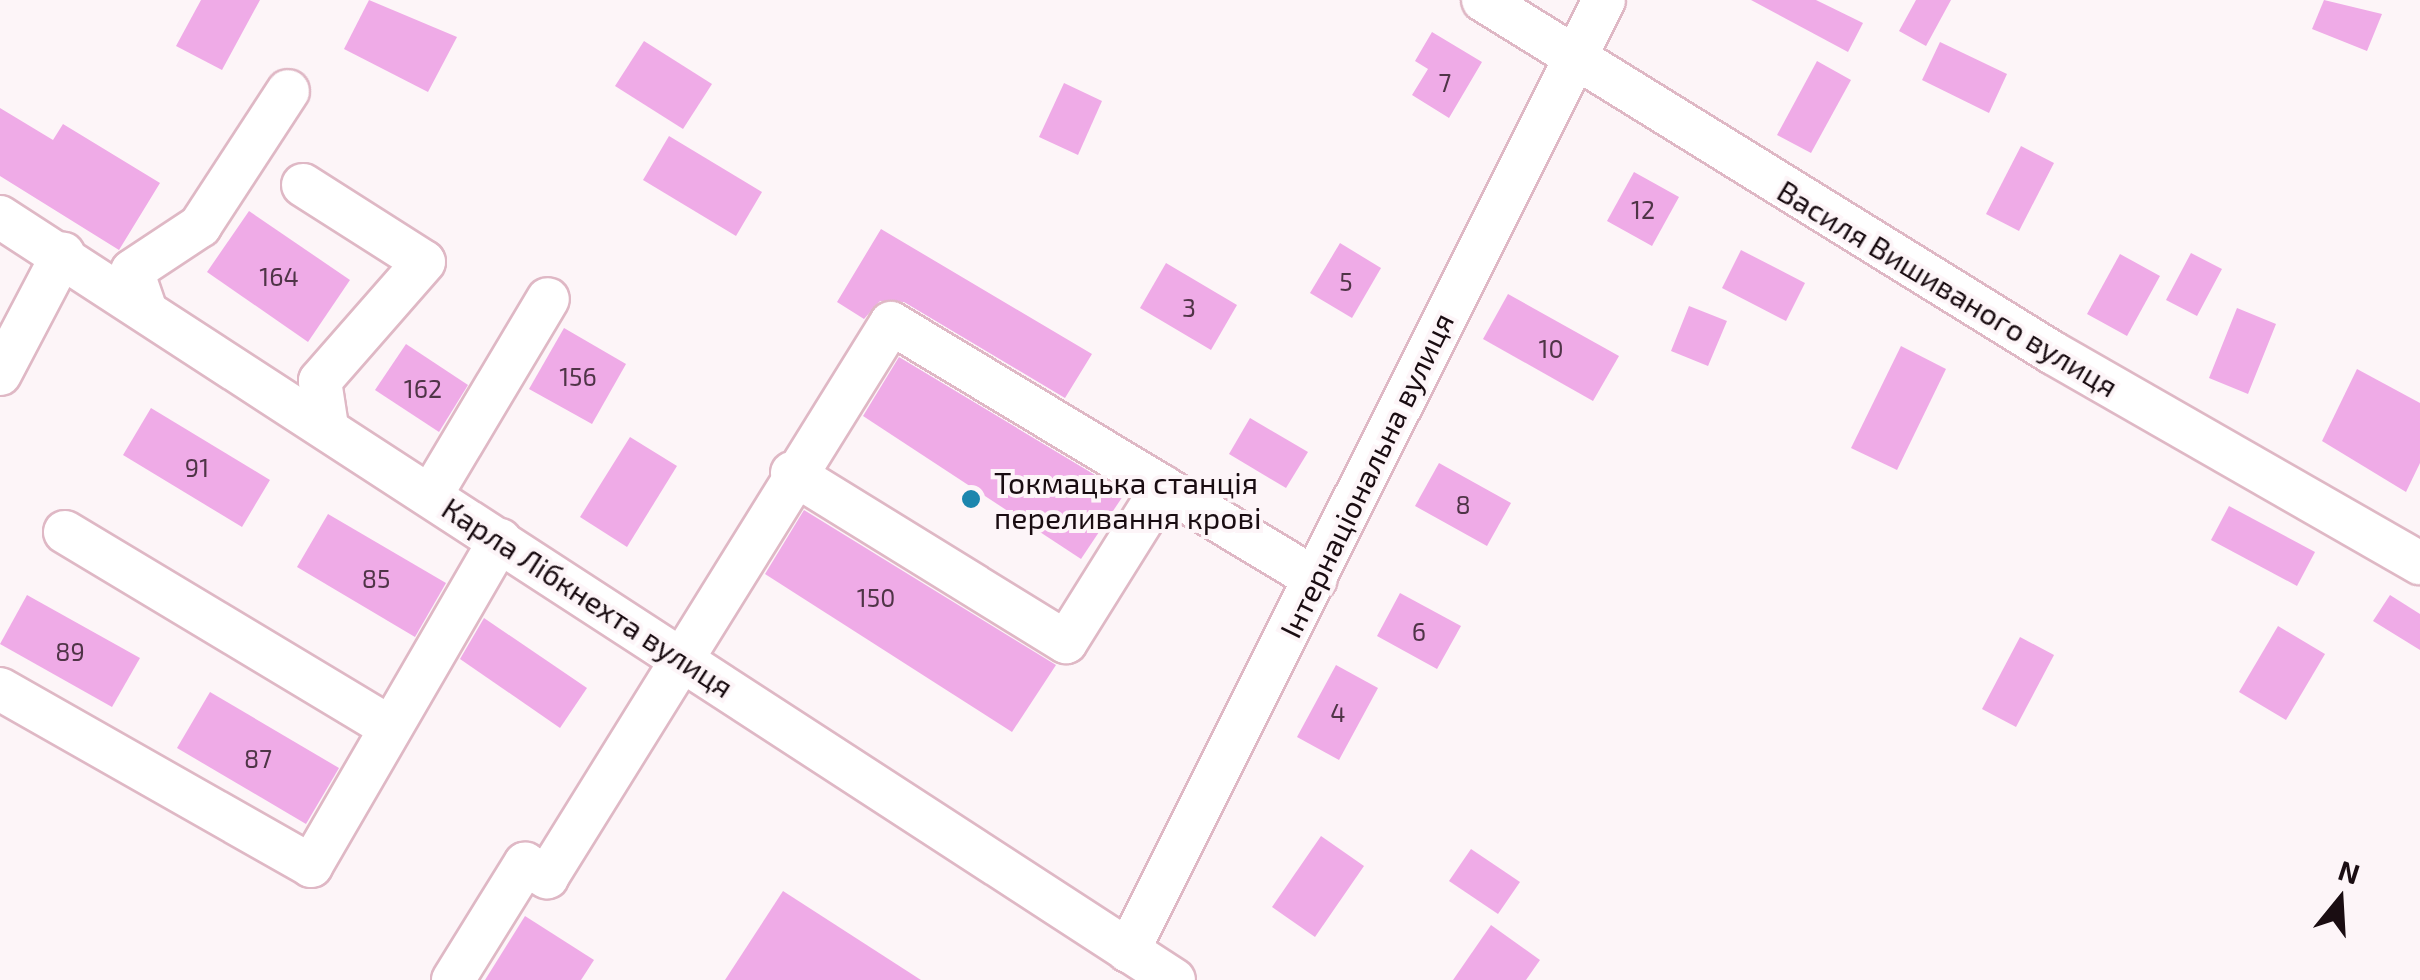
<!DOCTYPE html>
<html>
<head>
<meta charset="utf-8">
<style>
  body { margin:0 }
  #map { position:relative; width:2420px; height:980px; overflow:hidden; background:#fdf5f8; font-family:"Exo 2",sans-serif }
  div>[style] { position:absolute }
  .building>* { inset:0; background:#efabe7 }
  .roads { filter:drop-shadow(2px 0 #dfb8c5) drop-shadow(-2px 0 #dfb8c5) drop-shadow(0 2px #dfb8c5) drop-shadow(0 -2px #dfb8c5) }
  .minor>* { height:42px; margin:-21px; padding:0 21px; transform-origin:21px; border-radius:21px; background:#fff }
  .dots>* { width:28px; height:28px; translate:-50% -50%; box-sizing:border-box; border:5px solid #fdf5f8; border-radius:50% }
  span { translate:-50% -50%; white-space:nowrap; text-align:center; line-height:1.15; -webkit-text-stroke:8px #fdf5f8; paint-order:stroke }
  .number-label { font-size:25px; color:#4f3447 }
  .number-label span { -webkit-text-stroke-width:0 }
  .street-label { font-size:30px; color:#1a0d12 }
  .poi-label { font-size:30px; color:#1a0d12 }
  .left { translate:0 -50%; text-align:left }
  .north { position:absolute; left:2290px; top:850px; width:100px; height:100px; -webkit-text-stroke:8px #fdf5f8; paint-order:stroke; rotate:18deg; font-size:28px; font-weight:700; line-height:40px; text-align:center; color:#1a0d12 }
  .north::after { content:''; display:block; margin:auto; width:35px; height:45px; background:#1a0d12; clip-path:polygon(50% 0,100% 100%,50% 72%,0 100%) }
</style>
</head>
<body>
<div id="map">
  <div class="building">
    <div style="clip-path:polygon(201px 0,260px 0,222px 70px,176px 46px)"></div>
    <div style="clip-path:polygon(369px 0,457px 37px,428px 92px,344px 49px)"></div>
    <div style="clip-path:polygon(1751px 0,1816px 0,1863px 23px,1848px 52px)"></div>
    <div style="clip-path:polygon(1916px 0,1951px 0,1926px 46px,1899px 31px)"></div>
    <div style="clip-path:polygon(2324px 0,2382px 14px,2367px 51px,2312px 29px)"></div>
    <div style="clip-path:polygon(1432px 32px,1482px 62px,1449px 118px,1412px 95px,1428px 69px,1415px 61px)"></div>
    <div style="clip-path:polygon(644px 41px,712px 84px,683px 129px,615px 86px)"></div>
    <div style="clip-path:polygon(1940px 42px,2007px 74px,1989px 113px,1922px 80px)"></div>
    <div style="clip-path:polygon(1817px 61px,1851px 80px,1811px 153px,1777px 135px)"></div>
    <div style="clip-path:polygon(1064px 83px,1102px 101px,1078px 155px,1039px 137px)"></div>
    <div style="clip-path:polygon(0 108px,53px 140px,63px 124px,160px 183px,119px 250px,0 176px)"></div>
    <div style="clip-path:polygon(669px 136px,762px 192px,736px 236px,643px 180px)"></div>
    <div style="clip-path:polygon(2021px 146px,2054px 163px,2019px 231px,1986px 214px)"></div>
    <div style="clip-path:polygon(1634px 172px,1679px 197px,1652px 246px,1607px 221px)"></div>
    <div style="clip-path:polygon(249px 211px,350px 280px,308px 342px,207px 272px)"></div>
    <div style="clip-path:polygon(881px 229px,1092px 354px,1065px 398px,904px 302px,880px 301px,864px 319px,837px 302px)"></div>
    <div style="clip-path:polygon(1340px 243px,1381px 268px,1352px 318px,1310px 293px)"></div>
    <div style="clip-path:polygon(1741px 250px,1805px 283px,1786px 321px,1722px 288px)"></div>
    <div style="clip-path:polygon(2191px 253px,2222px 269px,2197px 316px,2166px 300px)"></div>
    <div style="clip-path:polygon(2120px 254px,2160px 276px,2127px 336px,2087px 314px)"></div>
    <div style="clip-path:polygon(1166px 263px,1237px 305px,1211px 350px,1140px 308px)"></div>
    <div style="clip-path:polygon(1508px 294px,1619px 356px,1593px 401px,1483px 339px)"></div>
    <div style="clip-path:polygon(1689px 306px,1727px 321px,1708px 366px,1671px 351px)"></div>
    <div style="clip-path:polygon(2237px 308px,2276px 324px,2248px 394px,2209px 378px)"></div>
    <div style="clip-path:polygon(564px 328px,626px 364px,592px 424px,529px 389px)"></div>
    <div style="clip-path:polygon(406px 344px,468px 385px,439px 432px,375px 390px)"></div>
    <div style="clip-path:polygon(1901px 346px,1946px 369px,1897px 470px,1851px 448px)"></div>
    <div style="clip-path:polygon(899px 357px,1125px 493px,1081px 559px,863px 416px)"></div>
    <div style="clip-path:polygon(2357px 369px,2420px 403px,2420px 463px,2406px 492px,2322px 441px)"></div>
    <div style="clip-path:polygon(151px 408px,270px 480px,242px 527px,123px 455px)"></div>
    <div style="clip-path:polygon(1250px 418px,1308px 452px,1286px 488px,1229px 454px)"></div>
    <div style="clip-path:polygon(630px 437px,677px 466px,627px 547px,580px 517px)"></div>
    <div style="clip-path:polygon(1439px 463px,1511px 503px,1487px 546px,1415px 506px)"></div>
    <div style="clip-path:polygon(2229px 506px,2315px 552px,2297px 586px,2211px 540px)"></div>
    <div style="clip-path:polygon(804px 510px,1056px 665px,1012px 732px,765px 574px)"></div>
    <div style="clip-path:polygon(328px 514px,446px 583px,415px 637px,297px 567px)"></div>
    <div style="clip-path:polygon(1400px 593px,1461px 626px,1437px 669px,1377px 636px)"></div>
    <div style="clip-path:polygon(27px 595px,140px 658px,112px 707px,0 644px)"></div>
    <div style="clip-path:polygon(2390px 595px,2420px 614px,2420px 650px,2373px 621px)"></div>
    <div style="clip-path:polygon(484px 618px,587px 688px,560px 728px,460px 659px)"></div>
    <div style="clip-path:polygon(2278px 626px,2325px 654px,2286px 720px,2239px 692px)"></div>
    <div style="clip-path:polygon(2020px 637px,2054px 655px,2016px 727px,1982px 709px)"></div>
    <div style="clip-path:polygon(1336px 665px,1378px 688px,1339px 760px,1297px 737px)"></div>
    <div style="clip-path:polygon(210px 692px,339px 768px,306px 824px,177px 748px)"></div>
    <div style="clip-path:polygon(1321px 836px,1364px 866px,1315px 937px,1272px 907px)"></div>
    <div style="clip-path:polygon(1471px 849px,1520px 882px,1498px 914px,1449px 881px)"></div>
    <div style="clip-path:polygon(783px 891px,921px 980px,725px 980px)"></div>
    <div style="clip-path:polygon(525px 916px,594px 960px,581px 980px,485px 980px)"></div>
    <div style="clip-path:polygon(1491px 925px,1540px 960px,1526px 980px,1453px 980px)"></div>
  </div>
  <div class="roads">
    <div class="minor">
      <div style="left:1483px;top:0;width:670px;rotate:31.77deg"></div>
      <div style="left:2053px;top:353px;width:423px;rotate:29.8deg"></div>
      <div style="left:303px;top:185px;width:143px;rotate:32.5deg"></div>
      <div style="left:424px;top:262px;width:158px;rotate:131.2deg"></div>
      <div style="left:320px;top:381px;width:47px;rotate:81.3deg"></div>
      <div style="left:0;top:217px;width:1400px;rotate:33.02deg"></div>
      <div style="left:145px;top:308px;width:39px;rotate:-109deg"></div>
      <div style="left:132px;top:271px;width:82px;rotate:-33.5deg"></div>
      <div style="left:200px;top:226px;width:161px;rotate:-56.9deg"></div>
      <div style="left:0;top:374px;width:136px;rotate:-62.3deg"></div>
      <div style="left:792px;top:473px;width:322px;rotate:31.7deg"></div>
      <div style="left:1066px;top:642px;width:183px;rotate:-58deg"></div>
      <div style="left:431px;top:495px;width:228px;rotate:-59.2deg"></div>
      <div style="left:65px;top:532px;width:378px;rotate:31deg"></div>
      <div style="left:0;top:689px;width:358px;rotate:29.6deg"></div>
      <div style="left:311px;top:866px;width:377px;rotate:-59.9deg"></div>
      <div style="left:1128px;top:951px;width:1063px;rotate:-63.41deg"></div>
      <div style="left:453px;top:980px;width:137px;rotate:-58.2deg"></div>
      <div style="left:525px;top:864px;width:26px;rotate:31deg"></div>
      <div style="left:547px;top:877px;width:652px;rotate:-58.16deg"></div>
      <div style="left:891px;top:323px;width:496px;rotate:31.1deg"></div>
    </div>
  </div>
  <div class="dots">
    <div style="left:971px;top:499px;background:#1c86ae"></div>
  </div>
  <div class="number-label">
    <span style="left:1445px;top:82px">7</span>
    <span style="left:1643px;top:209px">12</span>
    <span style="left:279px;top:276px">164</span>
    <span style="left:1346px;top:281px">5</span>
    <span style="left:1189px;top:307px">3</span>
    <span style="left:1551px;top:348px">10</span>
    <span style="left:578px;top:376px">156</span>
    <span style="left:423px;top:388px">162</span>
    <span style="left:197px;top:467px">91</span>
    <span style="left:1463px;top:504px">8</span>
    <span style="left:376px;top:578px">85</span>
    <span style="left:876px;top:597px">150</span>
    <span style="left:1419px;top:631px">6</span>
    <span style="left:70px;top:651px">89</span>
    <span style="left:1338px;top:712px">4</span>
    <span style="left:258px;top:758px">87</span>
  </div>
  <div class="street-label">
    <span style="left:1948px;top:288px;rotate:31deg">Василя Вишиваного вулиця</span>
    <span style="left:1366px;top:475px;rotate:-64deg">Інтернаціональна вулиця</span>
    <span style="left:588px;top:597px;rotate:33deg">Карла Лібкнехта вулиця</span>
  </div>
  <div class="poi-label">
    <span class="left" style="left:994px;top:499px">Токмацька станція<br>переливання крові</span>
  </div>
  <div class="north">N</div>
</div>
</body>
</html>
